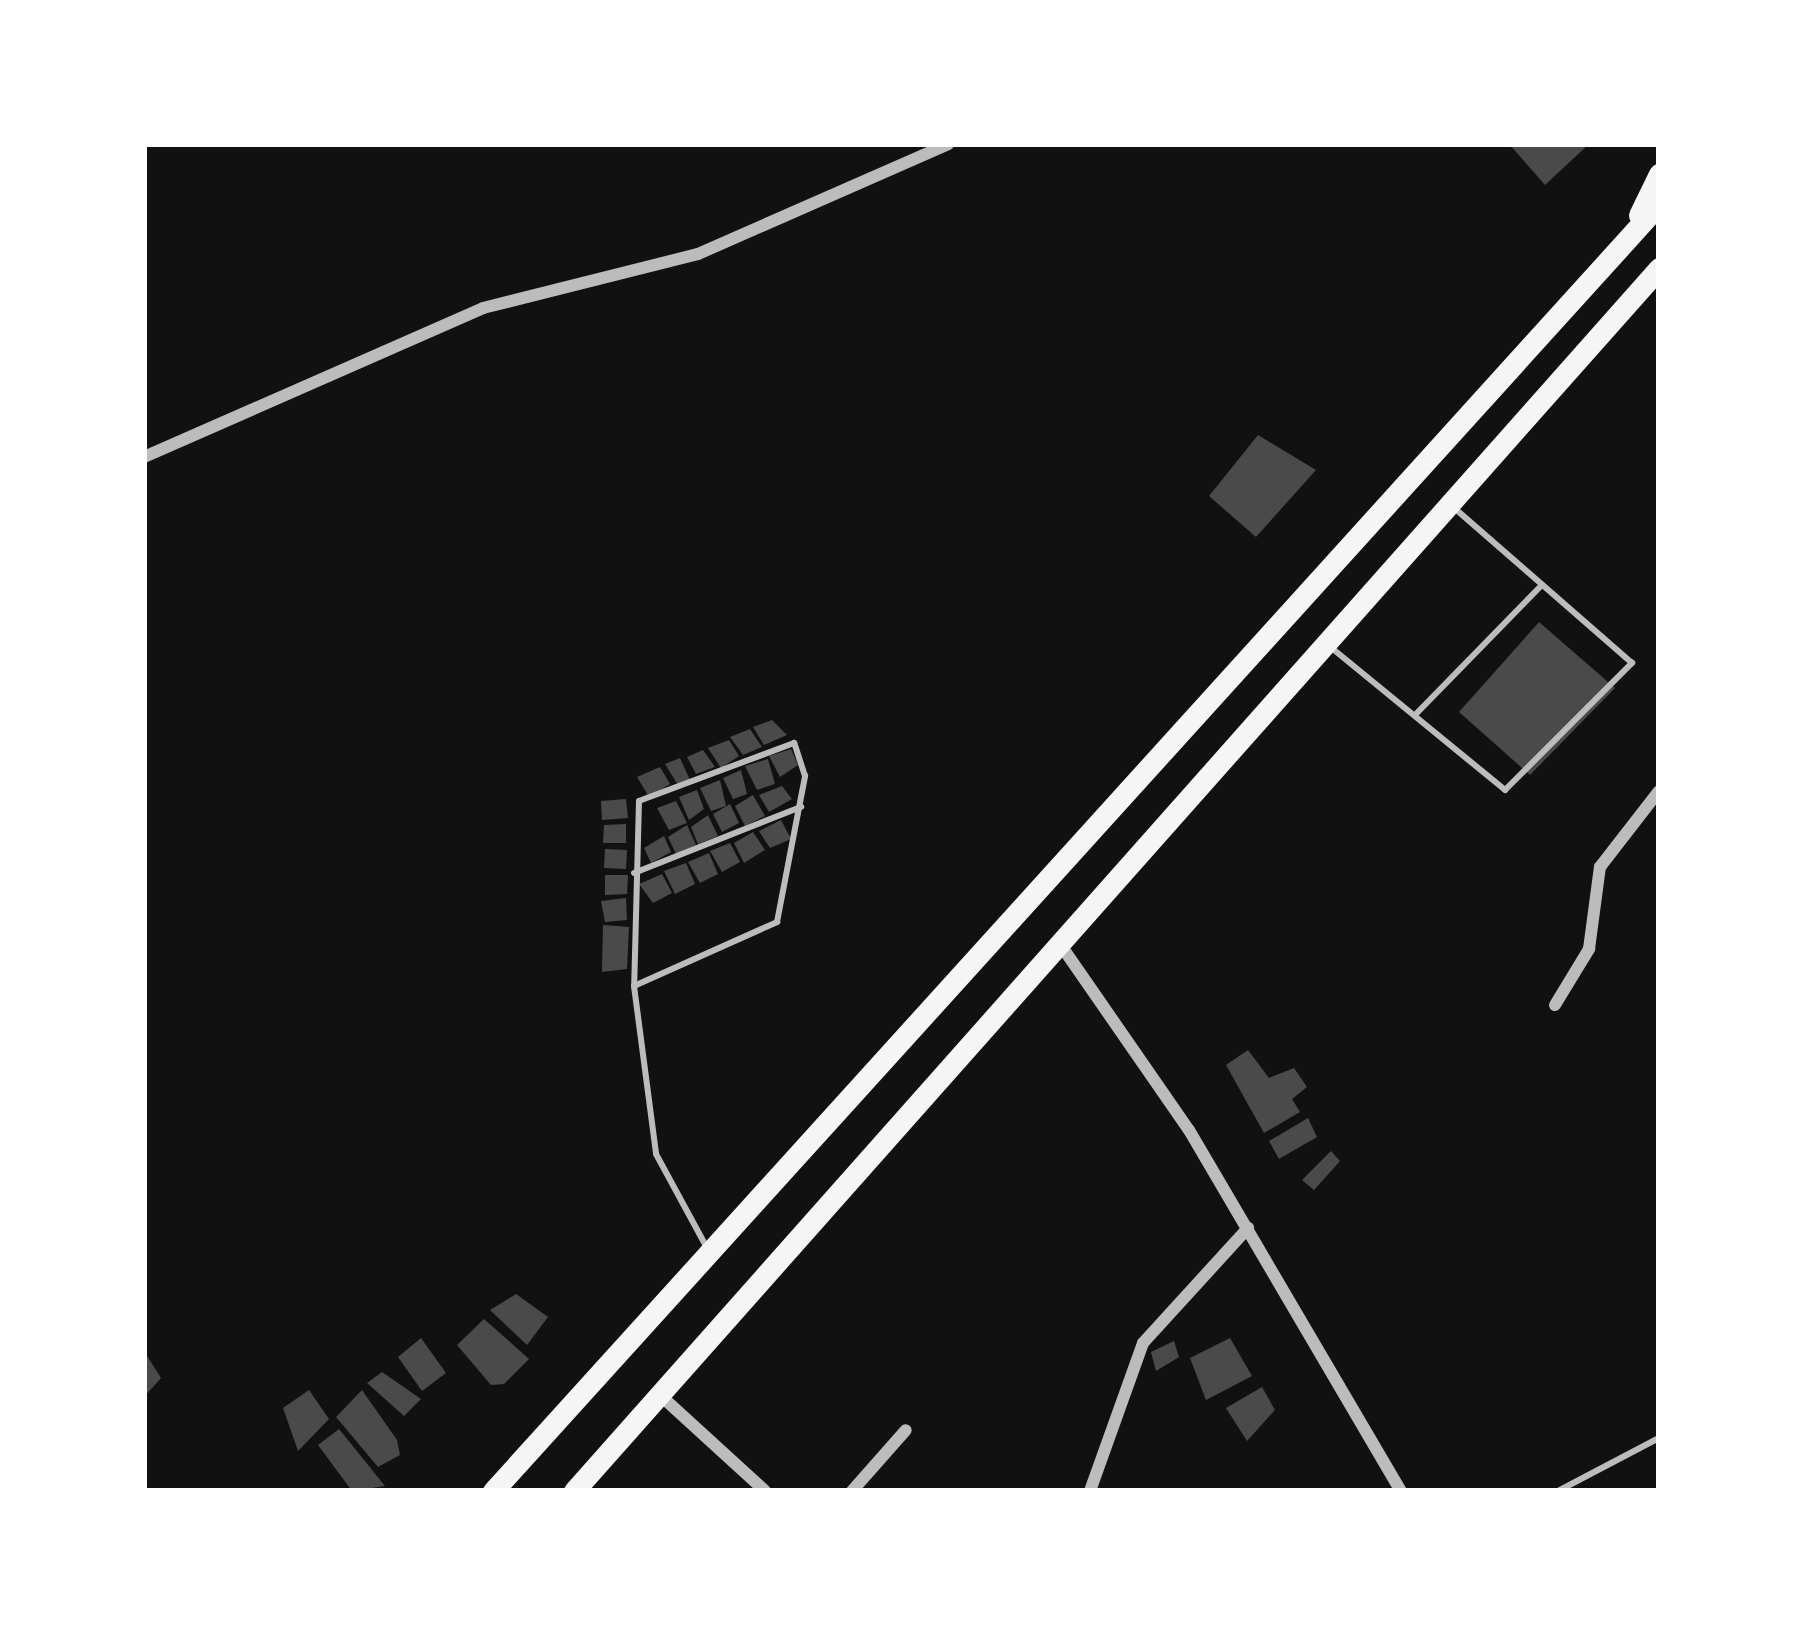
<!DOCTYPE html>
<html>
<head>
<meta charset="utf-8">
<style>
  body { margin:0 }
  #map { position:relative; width:1803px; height:1635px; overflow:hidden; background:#111; font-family:Commissioner,sans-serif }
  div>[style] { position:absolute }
  .building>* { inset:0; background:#4a4a4a }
  .service>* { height:6px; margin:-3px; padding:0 3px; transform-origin:3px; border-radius:3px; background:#bcbcbc }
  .minor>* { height:12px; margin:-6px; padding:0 6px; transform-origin:6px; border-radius:6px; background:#bcbcbc }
  .trunk>* { height:21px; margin:-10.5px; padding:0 10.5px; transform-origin:10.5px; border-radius:10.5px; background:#f5f5f5 }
  span { translate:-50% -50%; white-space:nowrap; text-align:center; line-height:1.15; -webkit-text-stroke:9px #fff; paint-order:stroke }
  .frame { position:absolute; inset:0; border:147px solid #fff; pointer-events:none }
</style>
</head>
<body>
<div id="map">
  <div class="building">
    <div style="clip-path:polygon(1509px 144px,1589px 144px,1545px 185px)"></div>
    <div style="clip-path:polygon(1258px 435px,1316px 470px,1256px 537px,1209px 496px)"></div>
    <div style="clip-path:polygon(1539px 622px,1615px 688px,1530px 775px,1459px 712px)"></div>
    <div style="clip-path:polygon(772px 720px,787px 735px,764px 745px,753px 727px)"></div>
    <div style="clip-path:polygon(750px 729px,762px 747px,743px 755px,730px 737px)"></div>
    <div style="clip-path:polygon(729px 740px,739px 756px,721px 768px,708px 748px)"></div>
    <div style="clip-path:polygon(791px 749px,798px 765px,780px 777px,769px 756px)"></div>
    <div style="clip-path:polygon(703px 750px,715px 767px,696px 774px,687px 757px)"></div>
    <div style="clip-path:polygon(680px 758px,690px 780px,678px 785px,665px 764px)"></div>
    <div style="clip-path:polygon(768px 759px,775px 784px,757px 790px,745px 766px)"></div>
    <div style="clip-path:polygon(660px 767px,670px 784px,649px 797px,637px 777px)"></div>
    <div style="clip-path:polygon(741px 770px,747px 794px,733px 799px,723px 778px)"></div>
    <div style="clip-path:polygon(720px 780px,726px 806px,711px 811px,700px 788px)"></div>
    <div style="clip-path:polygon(782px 786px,792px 799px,769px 812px,759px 795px)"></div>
    <div style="clip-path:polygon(697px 790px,704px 809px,689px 820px,679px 797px)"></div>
    <div style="clip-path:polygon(753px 795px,765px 816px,745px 826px,735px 806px)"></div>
    <div style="clip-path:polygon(626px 799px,628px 818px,602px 820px,601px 801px)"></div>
    <div style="clip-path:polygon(676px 801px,687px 823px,669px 830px,657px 808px)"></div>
    <div style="clip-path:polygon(730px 804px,739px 823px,722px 832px,713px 814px)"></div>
    <div style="clip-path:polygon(708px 815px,718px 836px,698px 844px,691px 827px)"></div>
    <div style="clip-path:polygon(781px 820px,791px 839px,770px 848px,759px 831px)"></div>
    <div style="clip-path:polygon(626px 824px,626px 843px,603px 843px,604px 825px)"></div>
    <div style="clip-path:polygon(687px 825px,696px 845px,676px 854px,668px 837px)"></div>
    <div style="clip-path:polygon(753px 832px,765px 850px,744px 863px,734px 843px)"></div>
    <div style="clip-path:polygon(664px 836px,671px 852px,651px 863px,644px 848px)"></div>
    <div style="clip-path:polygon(730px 843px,740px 862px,722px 872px,710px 851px)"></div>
    <div style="clip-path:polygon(605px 849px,627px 850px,626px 869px,604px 868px)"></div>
    <div style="clip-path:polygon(709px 853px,718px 874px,700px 883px,688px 862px)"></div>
    <div style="clip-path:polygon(686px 863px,695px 884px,675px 894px,664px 871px)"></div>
    <div style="clip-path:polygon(662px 874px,672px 893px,653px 903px,639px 884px)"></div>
    <div style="clip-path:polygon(605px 875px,628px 875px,627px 894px,605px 895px)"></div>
    <div style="clip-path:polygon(626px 898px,627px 920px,605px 922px,601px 901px)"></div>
    <div style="clip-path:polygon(603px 925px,629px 927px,627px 969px,602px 972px)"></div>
    <div style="clip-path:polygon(1248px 1050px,1269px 1078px,1294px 1068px,1307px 1087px,1292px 1099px,1300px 1112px,1264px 1133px,1226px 1065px)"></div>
    <div style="clip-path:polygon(1308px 1118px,1317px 1137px,1279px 1159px,1269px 1141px)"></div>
    <div style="clip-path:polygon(1331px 1151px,1340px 1161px,1314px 1190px,1302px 1180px)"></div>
    <div style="clip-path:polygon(516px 1294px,548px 1317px,527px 1345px,490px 1310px)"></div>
    <div style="clip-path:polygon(484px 1319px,529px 1359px,504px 1384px,491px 1385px,457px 1345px)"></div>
    <div style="clip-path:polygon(421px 1338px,446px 1373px,422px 1391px,398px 1357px)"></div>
    <div style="clip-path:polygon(1230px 1338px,1252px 1376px,1206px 1400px,1190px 1358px)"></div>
    <div style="clip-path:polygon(1174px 1341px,1179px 1357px,1156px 1371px,1151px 1352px)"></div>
    <div style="clip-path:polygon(144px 1351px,161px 1378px,144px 1397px)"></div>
    <div style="clip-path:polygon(382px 1372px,421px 1399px,404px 1416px,367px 1383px)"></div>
    <div style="clip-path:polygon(1262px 1387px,1275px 1410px,1247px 1441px,1226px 1408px)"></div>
    <div style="clip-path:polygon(309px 1390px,329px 1419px,298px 1451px,283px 1408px)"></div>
    <div style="clip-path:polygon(362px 1390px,397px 1440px,400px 1455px,378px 1467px,336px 1417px)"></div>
    <div style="clip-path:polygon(339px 1429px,385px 1486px,352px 1491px,318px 1445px)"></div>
  </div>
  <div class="service">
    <div style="left:1328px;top:645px;width:229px;rotate:39.3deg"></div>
    <div style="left:1505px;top:790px;width:180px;rotate:-45deg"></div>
    <div style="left:1632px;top:663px;width:239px;rotate:-138.9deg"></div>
    <div style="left:1415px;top:715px;width:182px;rotate:-45.7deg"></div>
    <div style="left:634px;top:873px;width:180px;rotate:-21.6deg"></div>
    <div style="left:634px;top:986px;width:157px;rotate:-24.1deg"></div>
    <div style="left:777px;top:922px;width:149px;rotate:-79.1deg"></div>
    <div style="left:805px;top:776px;width:35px;rotate:-108deg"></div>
    <div style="left:794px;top:743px;width:165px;rotate:159.5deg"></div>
    <div style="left:639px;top:801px;width:185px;rotate:91.5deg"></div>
    <div style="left:634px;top:986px;width:169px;rotate:82.5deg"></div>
    <div style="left:656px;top:1154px;width:105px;rotate:61.5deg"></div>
    <div style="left:1558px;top:1491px;width:114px;rotate:-27.7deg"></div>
  </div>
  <div class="minor">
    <div style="left:144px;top:457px;width:370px;rotate:-23.7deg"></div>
    <div style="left:483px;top:308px;width:222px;rotate:-14.1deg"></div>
    <div style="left:698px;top:254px;width:273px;rotate:-23.7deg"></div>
    <div style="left:1058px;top:941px;width:230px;rotate:55.3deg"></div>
    <div style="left:1189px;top:1130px;width:419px;rotate:59.6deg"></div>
    <div style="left:1555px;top:1005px;width:66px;rotate:-58.7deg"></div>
    <div style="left:1589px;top:949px;width:83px;rotate:-82.4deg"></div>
    <div style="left:1600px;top:867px;width:96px;rotate:-52.2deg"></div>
    <div style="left:660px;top:1395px;width:142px;rotate:42.4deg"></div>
    <div style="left:852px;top:1491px;width:81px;rotate:-48.5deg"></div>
    <div style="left:1090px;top:1491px;width:157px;rotate:-70.3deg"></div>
    <div style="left:1143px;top:1343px;width:156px;rotate:-47.6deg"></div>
  </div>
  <div class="trunk">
    <div style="left:1639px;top:215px;width:46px;rotate:-64deg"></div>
    <div style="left:493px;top:1491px;width:1737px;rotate:-47.82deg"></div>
    <div style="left:574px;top:1491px;width:1635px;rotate:-48.42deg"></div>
  </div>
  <div class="frame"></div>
</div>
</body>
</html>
